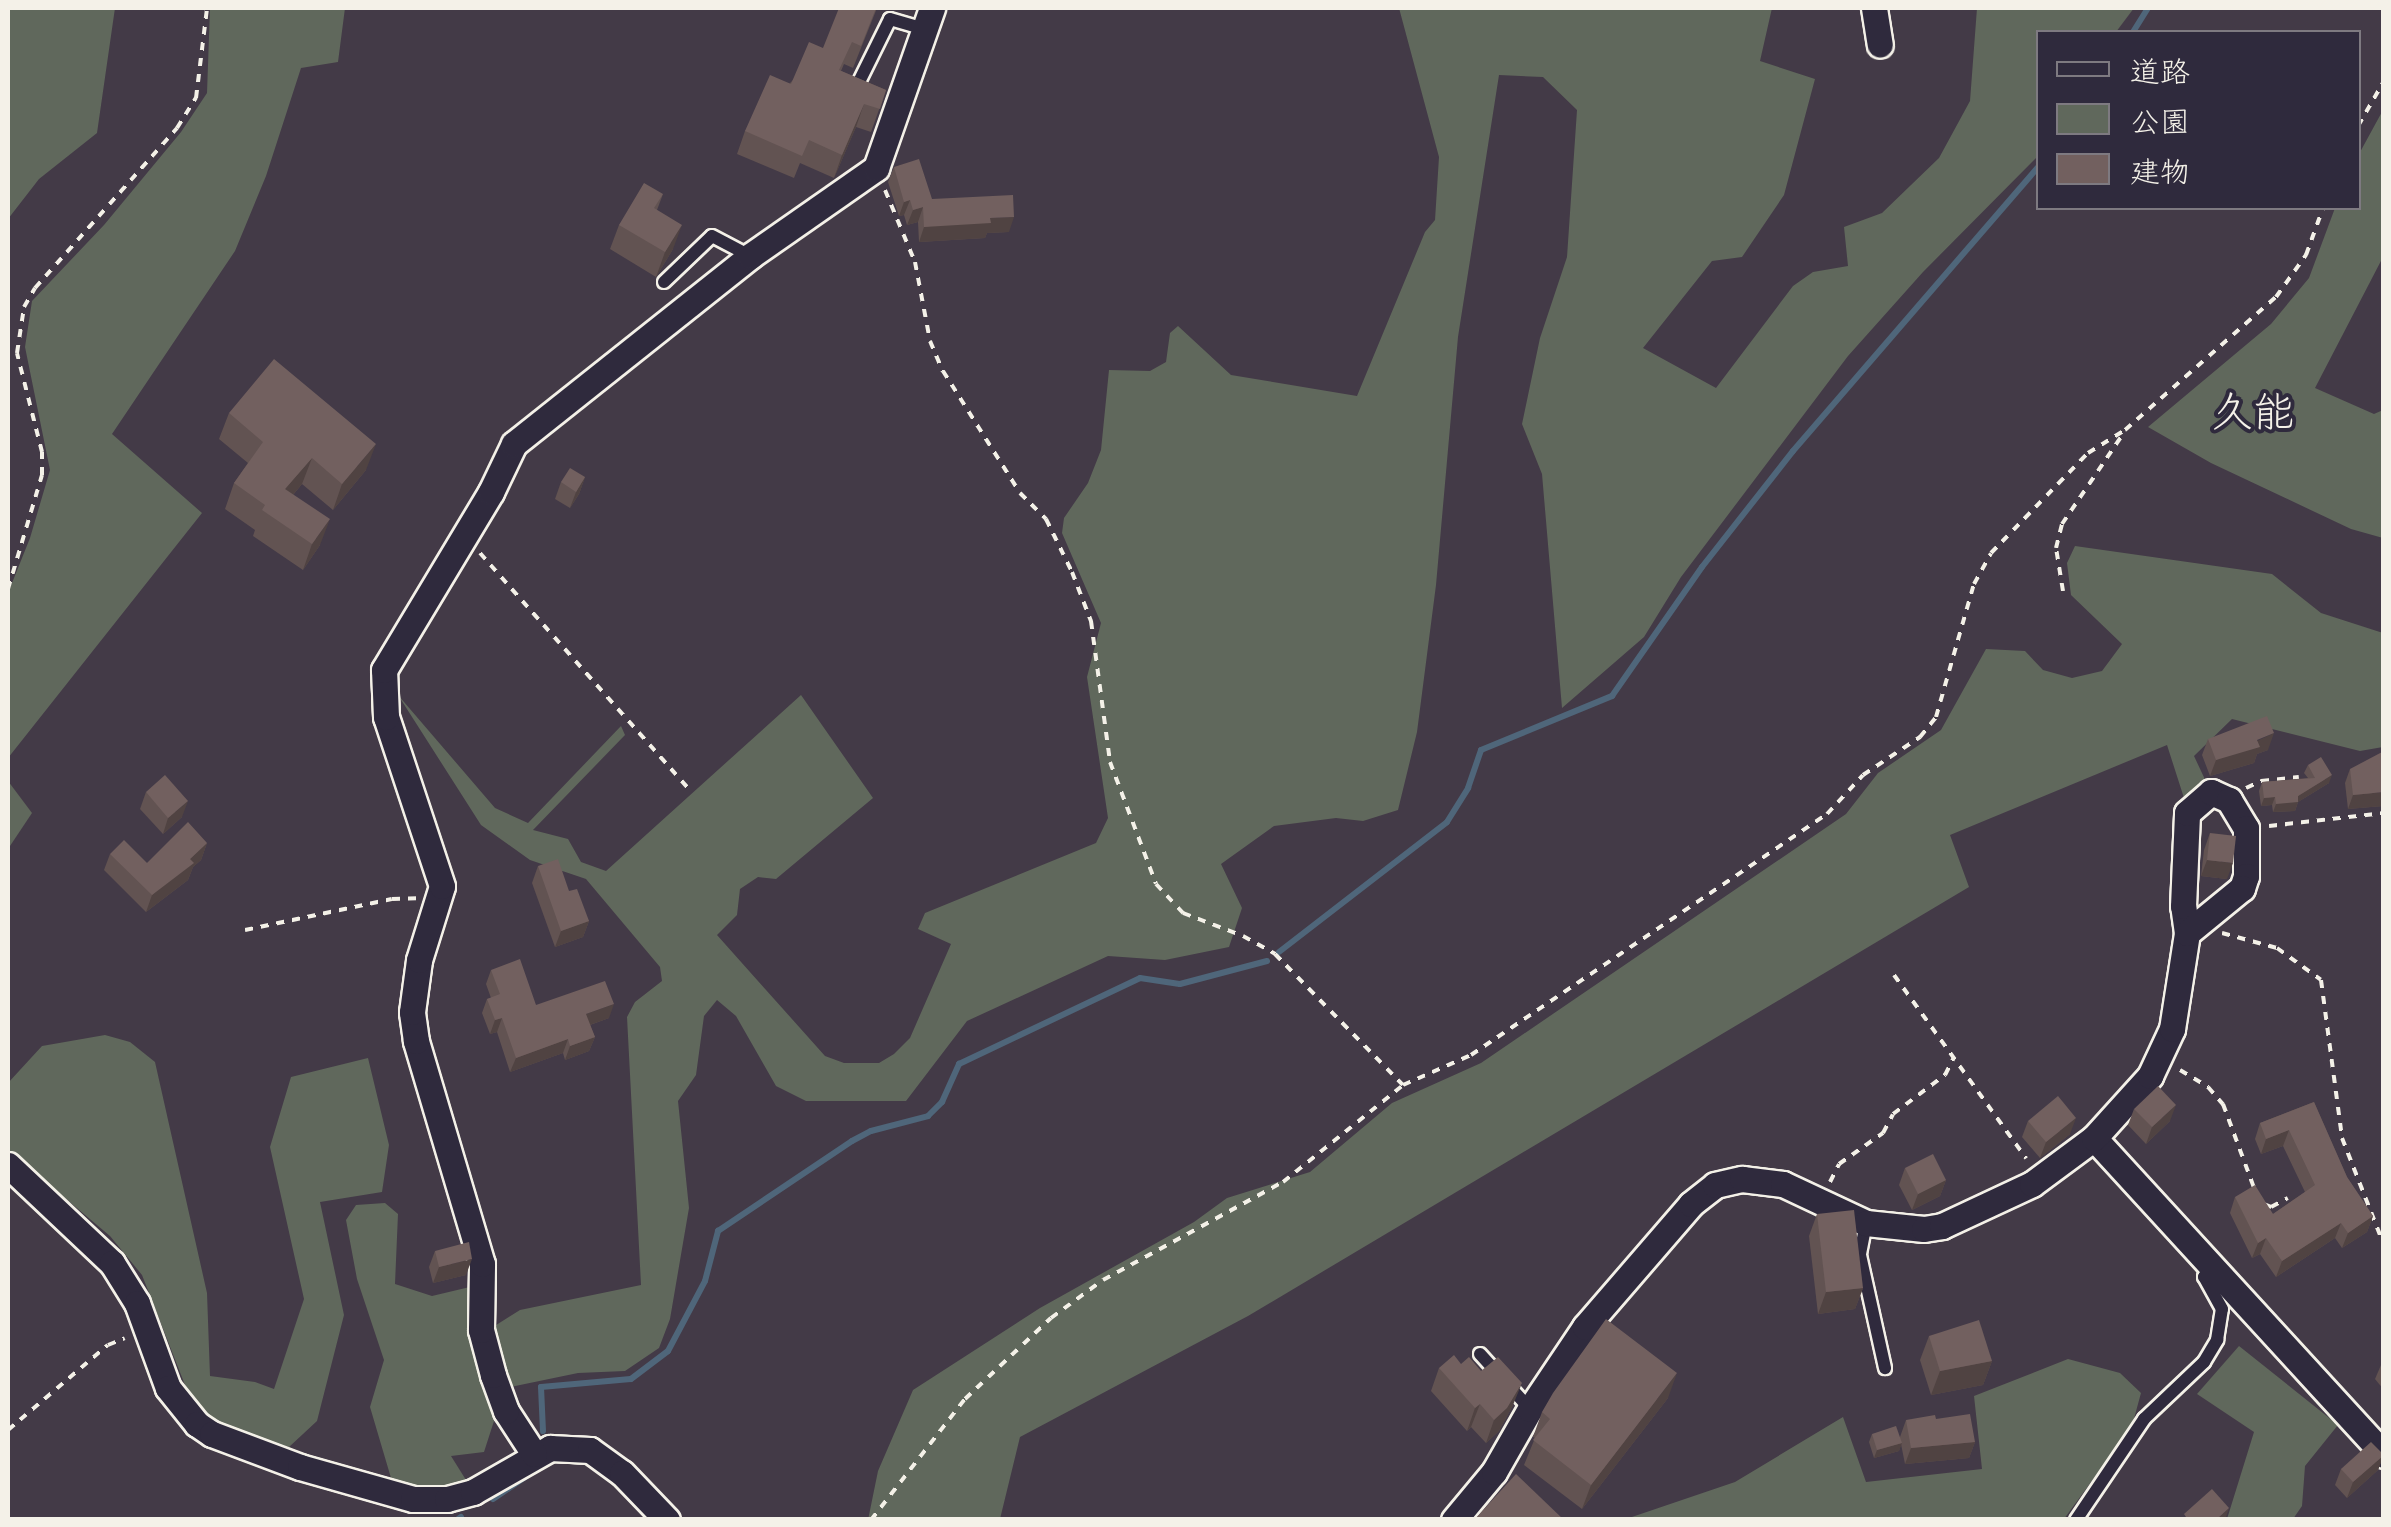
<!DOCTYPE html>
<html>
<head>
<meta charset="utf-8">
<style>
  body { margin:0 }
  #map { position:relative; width:2391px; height:1527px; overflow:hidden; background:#433a47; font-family:Itim,"Klee One",sans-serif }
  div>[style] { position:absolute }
  .green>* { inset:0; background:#60685c }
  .stream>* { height:6px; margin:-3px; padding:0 3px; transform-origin:3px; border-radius:3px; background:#4f667a }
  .path>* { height:4px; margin-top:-2px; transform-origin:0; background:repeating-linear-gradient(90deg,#f4f1e8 0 8px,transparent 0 16px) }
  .roads { filter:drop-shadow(2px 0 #f4f1e8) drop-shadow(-2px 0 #f4f1e8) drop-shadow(0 2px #f4f1e8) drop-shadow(0 -2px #f4f1e8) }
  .service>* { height:12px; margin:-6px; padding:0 6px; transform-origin:6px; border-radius:6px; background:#2f2a3d }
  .minor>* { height:25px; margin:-12.5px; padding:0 12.5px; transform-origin:12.5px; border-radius:12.5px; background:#2f2a3d }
  .wall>* { inset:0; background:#625352 }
  .shaded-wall>* { inset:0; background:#504342 }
  .building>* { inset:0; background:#72605f }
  span { translate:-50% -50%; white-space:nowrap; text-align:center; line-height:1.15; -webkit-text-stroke:8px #2f2a3d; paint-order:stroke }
  .quarter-label { font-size:42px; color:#f4f1e8 }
  .frame { position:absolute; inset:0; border:10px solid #f4f1e8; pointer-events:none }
  .legend { position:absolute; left:2036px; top:30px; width:325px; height:180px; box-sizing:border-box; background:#2f2a3d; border:2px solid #7e7a81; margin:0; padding:12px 18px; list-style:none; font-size:30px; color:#f4f1e8 }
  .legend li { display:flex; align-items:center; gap:20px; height:50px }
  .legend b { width:50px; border:2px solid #7e7a81 }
</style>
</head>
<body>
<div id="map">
  <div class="green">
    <div style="clip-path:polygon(8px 8px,115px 8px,97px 133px,39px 179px,8px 219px)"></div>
    <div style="clip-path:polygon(210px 8px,345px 8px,338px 62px,301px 68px,266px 176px,235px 251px,112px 434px,202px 513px,8px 758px,8px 593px,30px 538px,50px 470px,25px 347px,32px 301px,104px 225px,181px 132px,207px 93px)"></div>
    <div style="clip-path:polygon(1399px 8px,1772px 8px,1760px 61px,1815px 79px,1784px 195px,1742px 257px,1712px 261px,1643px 348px,1716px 388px,1793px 286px,1813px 272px,1848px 266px,1844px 227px,1882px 213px,1939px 158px,1970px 101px,1977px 8px,2134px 8px,2116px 32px,2038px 32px,2038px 156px,1923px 272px,1848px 356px,1681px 577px,1644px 637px,1562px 708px,1542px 474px,1522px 424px,1540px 338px,1567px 257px,1577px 110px,1543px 77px,1499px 75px,1458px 337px,1436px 585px,1417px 732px,1398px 810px,1363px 821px,1336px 818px,1274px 826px,1221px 864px,1242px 908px,1229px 947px,1165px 960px,1108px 956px,967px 1021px,906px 1101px,806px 1101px,776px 1086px,736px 1016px,717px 1000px,704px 1016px,696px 1075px,678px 1101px,689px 1208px,670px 1319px,659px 1348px,625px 1371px,578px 1373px,505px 1388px,493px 1327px,520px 1310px,641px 1285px,627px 1017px,635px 1002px,662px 981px,660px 967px,586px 879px,530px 860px,481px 825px,398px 695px,495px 808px,528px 823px,621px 726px,625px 735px,533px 830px,568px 839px,581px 862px,606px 871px,801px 695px,873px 798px,776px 879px,758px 877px,740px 889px,737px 915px,717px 935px,825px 1056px,844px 1063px,879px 1063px,894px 1054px,910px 1038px,951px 944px,918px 929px,925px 913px,1096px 843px,1108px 818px,1087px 677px,1101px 623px,1062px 533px,1064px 518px,1088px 483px,1101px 450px,1109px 370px,1150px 371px,1166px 362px,1170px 333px,1178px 326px,1231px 375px,1357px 396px,1425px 232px,1435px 220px,1439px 157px)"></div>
    <div style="clip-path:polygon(2383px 110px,2383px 257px,2315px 388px,2374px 414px,2383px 410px,2383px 538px,2351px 529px,2211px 463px,2148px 427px,2271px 324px,2309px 278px,2335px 208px,2358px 208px,2359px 154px)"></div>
    <div style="clip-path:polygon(2075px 546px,2272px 574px,2321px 613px,2383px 633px,2383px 747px,2360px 751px,2232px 719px,2194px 756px,2209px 788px,2184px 798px,2167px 745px,1950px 835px,1969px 887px,1248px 1316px,1020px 1437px,1000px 1519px,868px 1520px,878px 1471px,913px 1390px,1040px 1308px,1194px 1222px,1227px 1198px,1310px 1172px,1392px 1103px,1481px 1063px,1846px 814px,1878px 773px,1941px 730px,1986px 649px,2025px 651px,2043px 670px,2072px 678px,2102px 671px,2122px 644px,2071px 595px,2067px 563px)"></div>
    <div style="clip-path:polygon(8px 781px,32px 813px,8px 849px)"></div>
    <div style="clip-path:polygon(105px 1035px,130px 1042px,155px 1062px,207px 1293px,210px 1376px,255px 1382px,274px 1389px,304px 1299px,270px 1147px,291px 1077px,368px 1058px,389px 1145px,382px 1192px,320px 1202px,344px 1315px,317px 1421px,289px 1447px,243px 1435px,212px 1420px,185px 1385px,142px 1275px,110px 1236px,8px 1150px,8px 1083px,42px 1046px)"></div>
    <div style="clip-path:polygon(385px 1203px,398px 1214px,395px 1284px,432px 1296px,474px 1286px,475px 1338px,494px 1421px,484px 1452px,451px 1456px,466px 1480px,440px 1488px,419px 1490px,391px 1478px,370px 1407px,384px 1360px,357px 1279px,346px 1220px,356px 1205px)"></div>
    <div style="clip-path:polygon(2239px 1346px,2338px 1425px,2305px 1466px,2302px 1506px,2293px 1519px,2227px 1519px,2254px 1432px,2197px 1394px)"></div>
    <div style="clip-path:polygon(2068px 1359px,2120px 1373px,2141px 1393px,2132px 1426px,2064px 1519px,1626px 1519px,1735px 1482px,1843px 1417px,1866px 1482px,1982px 1469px,1974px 1396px)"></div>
  </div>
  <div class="stream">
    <div style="left:2133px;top:32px;width:28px;rotate:-58deg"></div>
    <div style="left:1279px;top:952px;width:212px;rotate:-37.7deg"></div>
    <div style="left:1447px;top:822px;width:40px;rotate:-58deg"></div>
    <div style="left:1468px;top:788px;width:40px;rotate:-71.1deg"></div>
    <div style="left:1481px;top:750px;width:142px;rotate:-22.4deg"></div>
    <div style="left:1612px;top:696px;width:157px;rotate:-55.1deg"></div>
    <div style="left:1702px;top:567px;width:147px;rotate:-51.9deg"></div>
    <div style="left:1793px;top:451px;width:375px;rotate:-49.2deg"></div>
    <div style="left:543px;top:1431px;width:44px;rotate:-92.6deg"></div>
    <div style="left:541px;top:1387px;width:90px;rotate:-5.1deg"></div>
    <div style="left:631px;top:1379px;width:46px;rotate:-37.1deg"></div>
    <div style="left:668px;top:1351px;width:79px;rotate:-62.1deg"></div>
    <div style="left:705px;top:1281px;width:52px;rotate:-75.4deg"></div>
    <div style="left:718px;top:1231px;width:161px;rotate:-33.9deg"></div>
    <div style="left:852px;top:1141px;width:21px;rotate:-28deg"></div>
    <div style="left:871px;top:1131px;width:59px;rotate:-14.7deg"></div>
    <div style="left:928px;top:1116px;width:20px;rotate:-45deg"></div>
    <div style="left:942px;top:1102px;width:42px;rotate:-65.9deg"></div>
    <div style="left:959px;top:1064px;width:200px;rotate:-25.4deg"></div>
    <div style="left:1140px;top:978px;width:40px;rotate:8.5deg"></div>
    <div style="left:1180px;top:984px;width:90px;rotate:-14.8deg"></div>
    <div style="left:493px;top:1499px;width:53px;rotate:-34.3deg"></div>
    <div style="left:354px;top:1520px;width:15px"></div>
    <div style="left:457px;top:1520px;width:5px;rotate:-37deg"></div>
  </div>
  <div class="path">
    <div style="left:2358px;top:126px;width:52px;rotate:-60deg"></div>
    <div style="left:885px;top:190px;width:78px;rotate:67.4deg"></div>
    <div style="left:915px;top:262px;width:80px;rotate:79.2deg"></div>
    <div style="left:930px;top:341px;width:33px;rotate:67deg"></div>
    <div style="left:943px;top:371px;width:144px;rotate:57.7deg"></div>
    <div style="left:1020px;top:493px;width:37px;rotate:45deg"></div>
    <div style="left:1046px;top:519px;width:59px;rotate:63.9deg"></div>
    <div style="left:1072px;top:572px;width:53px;rotate:68.8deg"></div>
    <div style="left:1091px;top:621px;width:142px;rotate:82.3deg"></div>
    <div style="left:1110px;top:762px;width:130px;rotate:69.3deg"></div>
    <div style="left:1156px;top:884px;width:40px;rotate:47deg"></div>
    <div style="left:1183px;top:913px;width:64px;rotate:21deg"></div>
    <div style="left:1243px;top:936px;width:37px;rotate:29deg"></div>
    <div style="left:1275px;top:954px;width:183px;rotate:45.7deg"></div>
    <div style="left:480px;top:553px;width:315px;rotate:48.5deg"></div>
    <div style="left:8px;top:589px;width:119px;rotate:-73.4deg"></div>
    <div style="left:42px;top:475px;width:23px;rotate:-90deg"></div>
    <div style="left:42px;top:452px;width:102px;rotate:-104.2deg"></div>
    <div style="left:17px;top:353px;width:47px;rotate:-81.3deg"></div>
    <div style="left:24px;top:307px;width:22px;rotate:-60deg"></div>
    <div style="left:35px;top:288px;width:214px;rotate:-48.4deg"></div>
    <div style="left:177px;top:128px;width:36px;rotate:-58deg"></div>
    <div style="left:196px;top:98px;width:91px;rotate:-83deg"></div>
    <div style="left:2063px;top:591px;width:44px;rotate:-99.2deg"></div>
    <div style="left:2056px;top:548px;width:25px;rotate:-76deg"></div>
    <div style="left:2062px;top:524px;width:112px;rotate:-55.9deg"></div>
    <div style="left:2246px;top:788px;width:17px;rotate:-25deg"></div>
    <div style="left:2261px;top:781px;width:38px;rotate:-6deg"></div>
    <div style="left:2269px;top:826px;width:116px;rotate:-6.4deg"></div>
    <div style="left:245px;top:930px;width:150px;rotate:-11.9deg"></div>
    <div style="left:392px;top:899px;width:25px;rotate:-2deg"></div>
    <div style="left:2222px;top:933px;width:57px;rotate:15.3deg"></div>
    <div style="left:2277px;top:948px;width:54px;rotate:36deg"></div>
    <div style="left:2321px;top:980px;width:159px;rotate:82.4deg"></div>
    <div style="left:2342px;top:1138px;width:115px;rotate:68.6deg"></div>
    <div style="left:1894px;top:975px;width:226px;rotate:54.2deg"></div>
    <div style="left:2180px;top:1070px;width:33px;rotate:31deg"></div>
    <div style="left:2208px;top:1087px;width:23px;rotate:49deg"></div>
    <div style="left:2223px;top:1104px;width:90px;rotate:69.7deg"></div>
    <div style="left:1830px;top:1182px;width:20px;rotate:-63deg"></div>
    <div style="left:1839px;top:1164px;width:54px;rotate:-35.2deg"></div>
    <div style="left:1883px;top:1133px;width:21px;rotate:-62deg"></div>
    <div style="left:1893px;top:1114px;width:65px;rotate:-36.9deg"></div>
    <div style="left:1945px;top:1075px;width:20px;rotate:-63deg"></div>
    <div style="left:2264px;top:1204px;width:8px;rotate:23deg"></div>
    <div style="left:2271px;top:1207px;width:19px;rotate:-28deg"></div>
    <div style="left:8px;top:1430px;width:131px;rotate:-40.4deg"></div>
    <div style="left:108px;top:1345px;width:18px;rotate:-22deg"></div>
    <div style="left:871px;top:1520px;width:153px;rotate:-52.2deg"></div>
    <div style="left:965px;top:1399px;width:118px;rotate:-43.3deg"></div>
    <div style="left:1051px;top:1318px;width:64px;rotate:-36.2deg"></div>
    <div style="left:1103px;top:1280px;width:205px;rotate:-28.6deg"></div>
    <div style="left:1283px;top:1182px;width:154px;rotate:-38.9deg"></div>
    <div style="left:1403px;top:1085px;width:74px;rotate:-23.8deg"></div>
    <div style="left:1471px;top:1055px;width:430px;rotate:-34.1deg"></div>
    <div style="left:1827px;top:814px;width:53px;rotate:-47.3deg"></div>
    <div style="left:1863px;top:775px;width:69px;rotate:-33.7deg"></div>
    <div style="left:1920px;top:737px;width:26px;rotate:-51deg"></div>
    <div style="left:1936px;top:717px;width:138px;rotate:-74.1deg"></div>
    <div style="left:1974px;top:584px;width:35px;rotate:-61deg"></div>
    <div style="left:1991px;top:553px;width:139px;rotate:-45.9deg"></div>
    <div style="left:2088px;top:453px;width:44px;rotate:-31.9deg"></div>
    <div style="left:2125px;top:430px;width:201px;rotate:-41.4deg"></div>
    <div style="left:2276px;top:297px;width:52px;rotate:-54.5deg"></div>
    <div style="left:2306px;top:255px;width:50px;rotate:-70.1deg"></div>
  </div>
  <div class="roads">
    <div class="service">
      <div style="left:854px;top:92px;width:81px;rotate:-63.7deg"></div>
      <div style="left:890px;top:19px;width:35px;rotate:16deg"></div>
      <div style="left:664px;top:282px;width:66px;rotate:-43.8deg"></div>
      <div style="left:712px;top:236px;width:43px;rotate:27.8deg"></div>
      <div style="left:1866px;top:1223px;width:33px;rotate:101deg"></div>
      <div style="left:1860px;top:1255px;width:116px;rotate:77.5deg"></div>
      <div style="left:1480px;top:1354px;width:74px;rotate:47.7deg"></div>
      <div style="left:2076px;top:1520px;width:122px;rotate:-56deg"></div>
      <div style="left:2144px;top:1419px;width:83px;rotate:-43.5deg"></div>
      <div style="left:2204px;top:1362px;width:26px;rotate:-59deg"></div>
      <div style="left:2217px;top:1340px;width:31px;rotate:-81deg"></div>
      <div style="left:2222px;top:1309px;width:37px;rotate:-119deg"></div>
      <div style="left:2204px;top:1277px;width:14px;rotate:-56deg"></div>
    </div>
    <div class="minor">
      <div style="left:1874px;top:8px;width:37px;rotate:81deg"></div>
      <div style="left:2094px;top:1138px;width:430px;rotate:47.5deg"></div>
      <div style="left:8px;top:1165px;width:143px;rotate:43.3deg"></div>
      <div style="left:112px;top:1263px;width:47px;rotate:58deg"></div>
      <div style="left:137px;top:1303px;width:90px;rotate:70deg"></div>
      <div style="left:168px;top:1388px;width:46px;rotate:51.1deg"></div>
      <div style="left:197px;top:1424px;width:18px;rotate:34deg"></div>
      <div style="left:212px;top:1434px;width:94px;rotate:20.6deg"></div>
      <div style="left:300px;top:1467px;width:117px;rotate:15.8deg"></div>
      <div style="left:413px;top:1499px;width:34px"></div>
      <div style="left:447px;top:1499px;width:27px;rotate:-15deg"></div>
      <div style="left:473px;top:1492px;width:89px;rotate:-29.7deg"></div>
      <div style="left:550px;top:1448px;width:40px;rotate:2.9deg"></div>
      <div style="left:590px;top:1450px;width:39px;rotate:36deg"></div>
      <div style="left:622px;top:1473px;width:65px;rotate:46.2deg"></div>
      <div style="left:534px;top:1454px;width:51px;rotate:-123.1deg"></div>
      <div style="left:506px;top:1411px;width:38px;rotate:-110deg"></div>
      <div style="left:493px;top:1375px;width:47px;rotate:-104.9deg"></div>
      <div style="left:481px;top:1330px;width:66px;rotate:-89.1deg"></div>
      <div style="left:482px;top:1264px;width:233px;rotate:-106.5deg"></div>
      <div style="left:416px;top:1041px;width:29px;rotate:-98deg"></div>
      <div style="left:412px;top:1012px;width:52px;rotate:-82.3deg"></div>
      <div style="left:419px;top:960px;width:77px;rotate:-72.7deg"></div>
      <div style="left:442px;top:886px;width:178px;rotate:-108.3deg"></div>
      <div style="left:386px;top:717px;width:47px;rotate:-92.4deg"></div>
      <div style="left:384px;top:670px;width:208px;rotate:-59deg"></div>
      <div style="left:491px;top:492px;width:53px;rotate:-64.4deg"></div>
      <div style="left:514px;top:444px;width:302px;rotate:-38.5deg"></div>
      <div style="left:750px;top:256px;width:154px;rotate:-34.9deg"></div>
      <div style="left:876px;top:168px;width:170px;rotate:-70.7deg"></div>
      <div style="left:1454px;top:1520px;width:62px;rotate:-50.2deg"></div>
      <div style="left:1494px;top:1472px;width:73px;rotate:-60.3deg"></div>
      <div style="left:1530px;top:1409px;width:99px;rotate:-56.1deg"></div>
      <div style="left:1585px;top:1327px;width:162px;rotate:-49.2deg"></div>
      <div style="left:1691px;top:1204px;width:31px;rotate:-38deg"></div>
      <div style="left:1715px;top:1185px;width:28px;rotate:-13deg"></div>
      <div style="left:1742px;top:1179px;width:41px;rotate:7deg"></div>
      <div style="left:1783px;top:1184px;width:92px;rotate:25.2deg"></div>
      <div style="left:1866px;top:1223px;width:58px;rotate:5.9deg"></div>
      <div style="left:1924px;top:1229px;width:18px;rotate:-9deg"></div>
      <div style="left:1942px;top:1226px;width:99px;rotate:-25deg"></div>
      <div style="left:2032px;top:1184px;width:77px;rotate:-36.6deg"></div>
      <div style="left:2094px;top:1138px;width:84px;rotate:-47.9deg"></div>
      <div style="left:2150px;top:1076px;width:52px;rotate:-64.9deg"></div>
      <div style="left:2172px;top:1029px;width:97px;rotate:-81.1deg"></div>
      <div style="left:2187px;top:933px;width:27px;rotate:-98deg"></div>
      <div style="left:2183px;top:906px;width:93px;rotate:-87.5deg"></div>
      <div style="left:2187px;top:813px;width:32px;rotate:-41deg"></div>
      <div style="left:2211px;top:792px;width:20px;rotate:24deg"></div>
      <div style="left:2229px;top:800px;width:33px;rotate:59deg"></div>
      <div style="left:2246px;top:828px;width:48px;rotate:90deg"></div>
      <div style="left:2246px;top:876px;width:13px;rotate:108deg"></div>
      <div style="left:2242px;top:888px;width:71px;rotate:140.7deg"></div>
    </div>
  </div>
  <div class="wall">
    <div style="clip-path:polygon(877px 8px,853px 68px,844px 64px,841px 71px,886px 90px,871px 132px,856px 127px,834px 178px,800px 163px,794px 178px,737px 154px,745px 131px,823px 48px)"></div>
    <div style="clip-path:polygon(894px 167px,932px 199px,1009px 232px,987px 233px,985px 238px,919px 242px,918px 222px,907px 225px,904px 215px,899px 216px,888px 182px)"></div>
    <div style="clip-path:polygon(663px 194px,657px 210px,673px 249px,656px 277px,610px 249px,619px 225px)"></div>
    <div style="clip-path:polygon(229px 413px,366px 470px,333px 510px,302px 484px,293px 495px,320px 545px,303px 570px,253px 536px,255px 530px,225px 509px,234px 483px,248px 463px,219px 439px)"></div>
    <div style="clip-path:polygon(585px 477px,579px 494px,570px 508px,555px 499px,561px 482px)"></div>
    <div style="clip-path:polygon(2208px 739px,2268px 750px,2257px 754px,2254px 763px,2210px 776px,2202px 755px)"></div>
    <div style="clip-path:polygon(2308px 765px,2329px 783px,2298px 802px,2295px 811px,2273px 812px,2272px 805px,2261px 806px,2259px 791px,2262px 782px,2308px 778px,2304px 773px)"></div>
    <div style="clip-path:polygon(2350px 769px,2383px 806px,2348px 809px,2345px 783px)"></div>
    <div style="clip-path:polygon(146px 792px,182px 817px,163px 834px,140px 809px)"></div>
    <div style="clip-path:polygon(2210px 833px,2227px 879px,2201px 876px,2204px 850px)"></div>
    <div style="clip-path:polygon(207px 843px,201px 860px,193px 867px,188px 880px,146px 912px,104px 870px,110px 854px,147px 863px)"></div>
    <div style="clip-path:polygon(538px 866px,569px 891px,589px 921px,583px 937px,555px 947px,532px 883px)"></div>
    <div style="clip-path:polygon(491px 970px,536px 1005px,609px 1018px,590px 1025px,595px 1037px,589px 1051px,565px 1060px,563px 1053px,510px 1072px,497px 1032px,490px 1034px,482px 1013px,487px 999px,491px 998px,486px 984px)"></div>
    <div style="clip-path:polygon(2314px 1102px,2347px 1177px,2373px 1216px,2367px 1232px,2342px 1248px,2335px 1238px,2276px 1277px,2260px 1254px,2252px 1258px,2230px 1213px,2235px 1197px,2273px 1214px,2305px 1192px,2283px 1146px,2261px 1154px,2255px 1139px,2260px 1123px)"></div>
    <div style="clip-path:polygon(2134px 1109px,2170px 1121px,2146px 1144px,2128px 1125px)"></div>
    <div style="clip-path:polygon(2028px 1121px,2070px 1134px,2040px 1158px,2022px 1137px)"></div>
    <div style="clip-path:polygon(1905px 1168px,1946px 1180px,1940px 1196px,1912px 1210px,1899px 1185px)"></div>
    <div style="clip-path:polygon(1817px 1214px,1863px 1288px,1855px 1309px,1818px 1314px,1809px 1236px)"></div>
    <div style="clip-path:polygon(435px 1251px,466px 1275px,433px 1283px,429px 1267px)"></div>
    <div style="clip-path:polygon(1929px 1336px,1992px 1361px,1983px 1385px,1931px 1395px,1920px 1360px)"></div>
    <div style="clip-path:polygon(2384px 1358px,2384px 1390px,2375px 1379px)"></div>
    <div style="clip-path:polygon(1461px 1364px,1513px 1405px,1499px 1431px,1486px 1443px,1471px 1427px,1467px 1431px,1431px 1391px,1439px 1368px)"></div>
    <div style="clip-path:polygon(1668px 1398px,1582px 1509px,1524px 1465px,1535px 1438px,1533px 1437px,1542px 1412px)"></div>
    <div style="clip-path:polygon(1936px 1419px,1975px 1442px,1969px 1458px,1905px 1464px,1901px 1444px,1899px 1451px,1874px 1458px,1869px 1442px,1872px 1434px,1900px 1437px,1906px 1420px)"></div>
    <div style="clip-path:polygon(2384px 1453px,2378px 1470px,2347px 1498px,2335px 1485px,2341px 1469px)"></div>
  </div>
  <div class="shaded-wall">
    <div style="clip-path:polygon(864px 104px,856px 127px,834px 178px,842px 155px)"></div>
    <div style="clip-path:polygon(910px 200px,904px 215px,899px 216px,904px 202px)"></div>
    <div style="clip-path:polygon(923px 207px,918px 222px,907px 225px,913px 210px)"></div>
    <div style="clip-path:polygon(1014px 217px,1009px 232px,987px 233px,985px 238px,919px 242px,924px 227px,990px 218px)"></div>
    <div style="clip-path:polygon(682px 225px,673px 249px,656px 277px,665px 252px)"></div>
    <div style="clip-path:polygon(376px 444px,366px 470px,333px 510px,342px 484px)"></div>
    <div style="clip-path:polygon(312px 458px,302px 484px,276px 515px,285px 489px)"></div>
    <div style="clip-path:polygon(585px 477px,579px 494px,570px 508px,576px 492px)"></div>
    <div style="clip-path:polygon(330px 519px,320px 545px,303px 570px,312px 544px)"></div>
    <div style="clip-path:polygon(2274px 733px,2268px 750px,2257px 754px,2254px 763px,2210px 776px,2216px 760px)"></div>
    <div style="clip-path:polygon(2332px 775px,2329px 783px,2298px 802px,2295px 811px,2273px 812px,2276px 804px,2298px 796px)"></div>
    <div style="clip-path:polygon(2384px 792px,2383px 806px,2348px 809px,2353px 795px)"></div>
    <div style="clip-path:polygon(2275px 797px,2272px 805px,2261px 806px,2264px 798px)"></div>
    <div style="clip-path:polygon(188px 801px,182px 817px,163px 834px,168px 818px)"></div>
    <div style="clip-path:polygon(207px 843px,201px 860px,193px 867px,188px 880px,146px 912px,152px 895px)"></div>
    <div style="clip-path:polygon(2207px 860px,2233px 863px,2227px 879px,2201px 876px)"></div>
    <div style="clip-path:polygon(589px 921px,583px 937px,555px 947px,561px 931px)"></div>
    <div style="clip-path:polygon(614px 1004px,609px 1018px,581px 1028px,586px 1014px)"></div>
    <div style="clip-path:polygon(502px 1018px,497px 1032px,490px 1034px,495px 1020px)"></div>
    <div style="clip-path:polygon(595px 1037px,589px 1051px,565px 1060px,570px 1046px)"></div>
    <div style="clip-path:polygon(568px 1039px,563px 1053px,510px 1072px,516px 1058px)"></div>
    <div style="clip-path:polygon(2176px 1105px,2170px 1121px,2146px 1144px,2152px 1127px)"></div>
    <div style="clip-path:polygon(2076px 1118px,2070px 1134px,2040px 1158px,2046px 1142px)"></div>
    <div style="clip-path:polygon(2289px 1130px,2283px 1146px,2261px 1154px,2266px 1139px)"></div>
    <div style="clip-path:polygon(1946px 1180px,1940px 1196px,1912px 1210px,1918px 1194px)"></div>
    <div style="clip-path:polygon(2373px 1216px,2367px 1232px,2342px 1248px,2348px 1233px)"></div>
    <div style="clip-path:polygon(2341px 1223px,2335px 1238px,2276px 1277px,2282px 1261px)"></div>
    <div style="clip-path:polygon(2266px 1238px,2260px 1254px,2252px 1258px,2258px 1243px)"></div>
    <div style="clip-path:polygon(472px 1259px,466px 1275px,433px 1283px,439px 1267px)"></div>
    <div style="clip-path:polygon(1863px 1288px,1855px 1309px,1818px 1314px,1826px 1292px)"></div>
    <div style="clip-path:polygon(1992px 1361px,1983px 1385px,1931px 1395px,1940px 1371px)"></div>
    <div style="clip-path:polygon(1677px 1373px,1668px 1398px,1582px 1509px,1591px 1485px)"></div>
    <div style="clip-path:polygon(1522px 1383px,1513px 1405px,1499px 1431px,1486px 1443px,1494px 1420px)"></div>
    <div style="clip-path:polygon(1480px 1404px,1471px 1427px,1467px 1431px,1475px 1408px)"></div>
    <div style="clip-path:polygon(1975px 1442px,1969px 1458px,1905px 1464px,1911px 1448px)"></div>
    <div style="clip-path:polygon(1902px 1443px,1899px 1451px,1874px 1458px,1877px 1450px)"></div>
    <div style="clip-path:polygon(2384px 1455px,2378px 1470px,2347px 1498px,2353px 1482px)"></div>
    <div style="clip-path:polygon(2229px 1508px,2225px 1520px,2216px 1520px)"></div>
  </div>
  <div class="building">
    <div style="clip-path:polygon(839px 8px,876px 8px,861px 46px,852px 42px,839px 70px,886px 90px,880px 109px,864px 104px,842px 155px,809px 140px,802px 156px,745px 131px,770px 75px,791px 84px,809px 42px,823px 48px)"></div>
    <div style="clip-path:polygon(919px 159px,932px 199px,1013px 195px,1014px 217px,990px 218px,991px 223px,924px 227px,923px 207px,913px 210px,910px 200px,904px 202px,894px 167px)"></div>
    <div style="clip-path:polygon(644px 183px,663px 194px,654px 208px,682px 225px,665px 252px,619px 225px)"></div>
    <div style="clip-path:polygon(274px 359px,376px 444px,342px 484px,312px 458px,285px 489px,330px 519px,312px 544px,262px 510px,265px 505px,234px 483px,263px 442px,229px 413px)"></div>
    <div style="clip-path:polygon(570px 468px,585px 477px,576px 492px,561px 482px)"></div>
    <div style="clip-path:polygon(2267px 716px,2274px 733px,2257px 740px,2260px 747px,2216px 760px,2208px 739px)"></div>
    <div style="clip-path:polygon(2384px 751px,2384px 792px,2353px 795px,2350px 769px)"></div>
    <div style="clip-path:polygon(2321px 757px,2332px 775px,2298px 796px,2298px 802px,2276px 804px,2275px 797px,2264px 798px,2262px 782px,2315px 778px,2308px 765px)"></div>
    <div style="clip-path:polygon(165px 775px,188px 801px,168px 818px,146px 792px)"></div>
    <div style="clip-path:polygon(188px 822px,207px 843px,190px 859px,194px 863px,152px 895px,110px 854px,124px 840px,147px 863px)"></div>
    <div style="clip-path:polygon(2210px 833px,2236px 836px,2233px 863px,2207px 860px)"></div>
    <div style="clip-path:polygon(558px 859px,569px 891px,577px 889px,589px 921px,561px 931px,538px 866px)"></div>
    <div style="clip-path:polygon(520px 959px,536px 1005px,605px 981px,614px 1004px,586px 1014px,595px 1037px,570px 1046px,568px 1039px,516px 1058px,502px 1018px,495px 1020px,487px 999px,500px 994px,491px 970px)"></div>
    <div style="clip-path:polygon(2158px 1086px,2176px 1105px,2152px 1127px,2134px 1109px)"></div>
    <div style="clip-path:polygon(2058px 1096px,2076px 1118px,2046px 1142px,2028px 1121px)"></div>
    <div style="clip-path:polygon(2314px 1102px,2347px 1177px,2373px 1216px,2348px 1233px,2341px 1223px,2282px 1261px,2266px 1238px,2258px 1243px,2235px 1197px,2255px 1185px,2273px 1214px,2315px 1185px,2289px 1130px,2266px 1139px,2260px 1123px)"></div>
    <div style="clip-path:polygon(1933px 1154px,1946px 1180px,1918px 1194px,1905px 1168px)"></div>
    <div style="clip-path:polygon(1854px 1210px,1863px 1288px,1826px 1292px,1817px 1214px)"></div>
    <div style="clip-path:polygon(469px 1242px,472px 1259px,439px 1267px,435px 1251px)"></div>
    <div style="clip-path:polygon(1606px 1319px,1677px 1373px,1591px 1485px,1533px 1440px,1550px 1419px,1542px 1412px,1553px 1393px)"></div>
    <div style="clip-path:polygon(1979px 1320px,1992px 1361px,1940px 1371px,1929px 1336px)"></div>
    <div style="clip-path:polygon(1454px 1355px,1461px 1364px,1469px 1357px,1481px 1371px,1498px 1357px,1522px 1383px,1507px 1408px,1494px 1420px,1480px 1404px,1475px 1408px,1439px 1368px)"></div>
    <div style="clip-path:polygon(1970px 1414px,1975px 1442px,1911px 1448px,1906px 1420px,1935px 1415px,1936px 1419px)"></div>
    <div style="clip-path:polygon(1896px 1426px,1902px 1443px,1877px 1450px,1872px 1434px)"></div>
    <div style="clip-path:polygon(2371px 1442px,2384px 1455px,2353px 1482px,2341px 1469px)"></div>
    <div style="clip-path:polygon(1516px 1474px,1564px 1520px,1474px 1520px)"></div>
    <div style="clip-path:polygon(2212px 1489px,2229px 1508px,2216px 1520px,2188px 1520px,2184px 1514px)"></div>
  </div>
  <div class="quarter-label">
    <span style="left:2253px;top:412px">久能</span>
  </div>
  <div class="frame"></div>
  <ul class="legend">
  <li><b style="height:12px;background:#2f2a3d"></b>道路</li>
  <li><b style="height:28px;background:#60685c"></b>公園</li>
  <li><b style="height:28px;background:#72605f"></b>建物</li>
  </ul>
</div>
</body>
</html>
